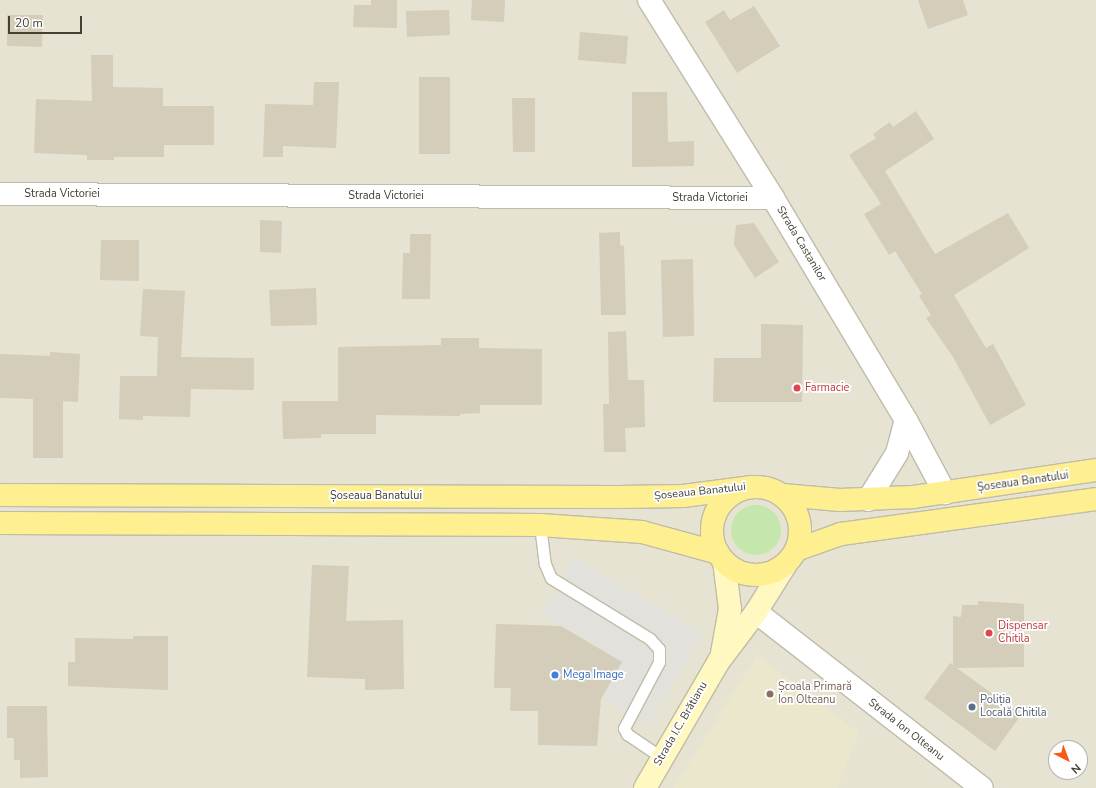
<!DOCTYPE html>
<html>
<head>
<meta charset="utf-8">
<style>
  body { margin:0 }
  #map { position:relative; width:1096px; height:788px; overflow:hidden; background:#f2f0e4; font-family:"Nunito Sans",sans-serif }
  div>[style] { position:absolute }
  .residential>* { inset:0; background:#e6e3d2 }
  .education>* { inset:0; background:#ebe7cd }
  .green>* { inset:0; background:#c3e7ac }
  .round { border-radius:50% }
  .parking>* { inset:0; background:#e2e1dc }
  .building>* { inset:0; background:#d3cdb9 }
  .roads { filter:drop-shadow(1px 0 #c0bca9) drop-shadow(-1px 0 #c0bca9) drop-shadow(0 1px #c0bca9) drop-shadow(0 -1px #c0bca9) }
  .lane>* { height:11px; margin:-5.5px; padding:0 5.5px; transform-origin:5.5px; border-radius:5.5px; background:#fff }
  .street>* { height:22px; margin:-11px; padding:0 11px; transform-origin:11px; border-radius:11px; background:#fff }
  .secondary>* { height:22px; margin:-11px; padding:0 11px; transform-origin:11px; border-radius:11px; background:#fff9c1 }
  .primary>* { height:22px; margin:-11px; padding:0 11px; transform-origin:11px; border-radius:11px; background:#fef090 }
  .primary>.ring { margin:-11px; padding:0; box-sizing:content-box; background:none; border:22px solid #fef090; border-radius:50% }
  .dots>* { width:11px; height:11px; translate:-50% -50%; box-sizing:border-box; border:2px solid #fff; border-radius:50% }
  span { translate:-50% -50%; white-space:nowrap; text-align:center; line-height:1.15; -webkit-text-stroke:3.5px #fff; paint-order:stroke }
  .street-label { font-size:11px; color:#444034 }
  .health-label { font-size:11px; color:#be3a42 }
  .left { translate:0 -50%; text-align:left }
  .shop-label { font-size:11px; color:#366cbe }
  .education-label { font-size:11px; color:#785e54 }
  .service-label { font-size:11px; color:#4e5e75 }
  .north { position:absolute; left:1048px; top:740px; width:40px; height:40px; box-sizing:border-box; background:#fff; border:1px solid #b4b3ae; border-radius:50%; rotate:138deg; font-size:11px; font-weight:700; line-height:16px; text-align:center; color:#444034 }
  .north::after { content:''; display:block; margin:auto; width:14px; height:18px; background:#fa5912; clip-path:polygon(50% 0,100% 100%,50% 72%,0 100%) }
  .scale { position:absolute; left:8px; top:16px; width:74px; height:18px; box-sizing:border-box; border:2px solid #444034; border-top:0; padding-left:5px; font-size:12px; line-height:14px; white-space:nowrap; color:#444034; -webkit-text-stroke:3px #fff; paint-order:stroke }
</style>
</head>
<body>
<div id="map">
  <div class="residential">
    <div style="clip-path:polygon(evenodd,0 0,1096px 0,1096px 788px,0 788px,0 0,1056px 748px,1080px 748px,1080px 772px,1056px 772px,1056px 748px)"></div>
  </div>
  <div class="education">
    <div style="clip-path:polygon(757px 655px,859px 733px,837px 788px,674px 788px)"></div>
  </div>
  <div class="green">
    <div class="round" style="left:731px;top:505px;width:50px;height:50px"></div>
  </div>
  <div class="parking">
    <div style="clip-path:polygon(574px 558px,703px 633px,648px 726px,601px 699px,622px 662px,542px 614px)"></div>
  </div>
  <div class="building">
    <div style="clip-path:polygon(371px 0,397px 0,397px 28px,353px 27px,354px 5px,371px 5px)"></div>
    <div style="clip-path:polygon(472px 0,505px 0,504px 22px,471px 20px)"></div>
    <div style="clip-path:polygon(918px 0,963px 0,968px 15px,928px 29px)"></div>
    <div style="clip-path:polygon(754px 6px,780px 46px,737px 73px,705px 22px,724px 10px,730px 20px)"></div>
    <div style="clip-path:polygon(449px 10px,450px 35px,407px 37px,406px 11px)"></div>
    <div style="clip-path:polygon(7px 15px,43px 15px,42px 47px,7px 46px)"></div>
    <div style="clip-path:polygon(580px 32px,628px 36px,626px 64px,578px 60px)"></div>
    <div style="clip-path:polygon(91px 55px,113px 55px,113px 87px,163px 88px,163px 106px,214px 106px,214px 145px,164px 145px,164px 157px,114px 157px,114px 160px,87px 160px,87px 155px,34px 153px,36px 99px,92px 101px)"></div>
    <div style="clip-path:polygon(419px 77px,450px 77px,450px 154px,419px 154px)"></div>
    <div style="clip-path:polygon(314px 82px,339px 82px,336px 148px,283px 146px,283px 157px,263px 157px,265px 104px,313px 105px)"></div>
    <div style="clip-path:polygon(632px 92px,667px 92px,668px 142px,694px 141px,694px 166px,632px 167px)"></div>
    <div style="clip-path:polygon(512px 98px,535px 98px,535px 152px,513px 152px)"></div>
    <div style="clip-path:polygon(916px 111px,934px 139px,885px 171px,935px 254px,1008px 213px,1029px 248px,954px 295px,986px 348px,993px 344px,1026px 405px,990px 425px,953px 357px,926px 318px,931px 315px,919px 296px,922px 294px,895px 251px,889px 255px,864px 214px,881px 204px,849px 155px,876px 138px,873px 134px,890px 122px,893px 127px)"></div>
    <div style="clip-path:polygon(260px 220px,282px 221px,281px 253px,260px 252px)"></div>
    <div style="clip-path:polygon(754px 223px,779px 262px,755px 278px,734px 245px,736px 225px)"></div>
    <div style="clip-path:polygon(620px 232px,620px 245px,624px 246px,626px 315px,601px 315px,599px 233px)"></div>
    <div style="clip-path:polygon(410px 234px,431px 234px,430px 299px,402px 299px,403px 253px,410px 253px)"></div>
    <div style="clip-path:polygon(101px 240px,139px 240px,139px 281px,100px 280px)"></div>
    <div style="clip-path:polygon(693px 259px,694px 336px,663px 337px,661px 260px)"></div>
    <div style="clip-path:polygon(316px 288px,317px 325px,271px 326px,269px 290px)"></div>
    <div style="clip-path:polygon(143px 289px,185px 291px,181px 357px,254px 358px,254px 390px,191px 389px,190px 417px,143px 416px,143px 420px,119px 419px,120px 376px,157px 376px,158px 337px,140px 336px)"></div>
    <div style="clip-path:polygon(761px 324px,803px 325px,802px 402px,713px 402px,714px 358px,761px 358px)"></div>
    <div style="clip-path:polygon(626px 331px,628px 380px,644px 380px,645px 427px,625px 428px,626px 452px,604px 452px,603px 404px,609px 404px,608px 332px)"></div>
    <div style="clip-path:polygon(441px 338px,479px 338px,479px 348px,542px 349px,542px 405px,480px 405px,480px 413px,460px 414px,460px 416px,376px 415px,376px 434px,321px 434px,321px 438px,283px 439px,282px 401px,338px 401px,338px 347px,441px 345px)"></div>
    <div style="clip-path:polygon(50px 352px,80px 354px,78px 402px,63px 401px,63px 458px,33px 458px,33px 399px,0 398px,0 354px,50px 356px)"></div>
    <div style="clip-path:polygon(312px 565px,349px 566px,346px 621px,403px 620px,404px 689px,365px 690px,365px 679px,307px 677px)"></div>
    <div style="clip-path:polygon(978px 601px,1024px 604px,1024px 667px,957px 668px,1021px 715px,995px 751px,924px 698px,950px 663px,953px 665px,953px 616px,961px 617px,962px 605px,978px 605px)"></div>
    <div style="clip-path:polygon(496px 624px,561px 626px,622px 662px,601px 699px,597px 746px,538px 745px,538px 711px,510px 711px,511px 688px,494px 688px)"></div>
    <div style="clip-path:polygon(133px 636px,168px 636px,168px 690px,68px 686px,68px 662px,75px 662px,75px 638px,133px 639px)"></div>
    <div style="clip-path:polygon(7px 706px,47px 706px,48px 777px,20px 778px,20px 760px,14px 760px,14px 738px,7px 738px)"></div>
  </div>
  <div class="roads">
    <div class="lane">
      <div style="left:540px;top:525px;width:39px;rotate:83deg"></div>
      <div style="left:545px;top:564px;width:15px;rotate:67deg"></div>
      <div style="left:551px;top:578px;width:116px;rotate:31.6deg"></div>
      <div style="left:650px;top:639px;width:13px;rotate:48deg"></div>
      <div style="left:659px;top:649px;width:13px;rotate:90deg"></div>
      <div style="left:659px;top:662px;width:75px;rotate:117.9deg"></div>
      <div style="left:624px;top:728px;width:7px;rotate:63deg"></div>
      <div style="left:627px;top:734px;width:41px;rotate:34.1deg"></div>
    </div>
    <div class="street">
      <div style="left:649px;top:0;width:234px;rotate:57.9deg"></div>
      <div style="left:773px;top:198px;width:259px;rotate:59.1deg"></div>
      <div style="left:906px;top:420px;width:83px;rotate:61.9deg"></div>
      <div style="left:0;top:194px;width:773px;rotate:0.3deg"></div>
      <div style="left:868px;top:500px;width:55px;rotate:-58.3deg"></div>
      <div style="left:897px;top:453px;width:34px;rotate:-75deg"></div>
      <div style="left:756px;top:612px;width:286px;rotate:37.9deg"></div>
    </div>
    <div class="secondary">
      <div style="left:722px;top:653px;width:45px;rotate:-79.7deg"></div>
      <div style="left:730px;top:609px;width:48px;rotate:-97.1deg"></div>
      <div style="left:645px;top:788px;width:147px;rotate:-59.8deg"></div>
      <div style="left:719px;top:661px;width:61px;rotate:-52.9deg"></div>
      <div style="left:756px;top:612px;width:57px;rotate:-58deg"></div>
    </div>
    <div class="primary">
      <div class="ring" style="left:712px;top:487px;width:66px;height:66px"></div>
      <div style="left:0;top:495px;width:619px;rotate:0.19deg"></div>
      <div style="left:619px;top:497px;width:64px;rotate:-0.9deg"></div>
      <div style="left:683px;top:496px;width:70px;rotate:-7.4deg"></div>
      <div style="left:783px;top:495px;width:57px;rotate:5deg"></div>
      <div style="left:840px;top:500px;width:73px;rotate:-2.4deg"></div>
      <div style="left:913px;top:497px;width:185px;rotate:-8.4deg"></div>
      <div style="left:0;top:523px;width:540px;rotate:0.21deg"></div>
      <div style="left:540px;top:525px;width:102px;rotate:3.9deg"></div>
      <div style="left:642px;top:532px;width:79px;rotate:15.4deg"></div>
      <div style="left:796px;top:550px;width:48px;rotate:-19.6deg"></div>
      <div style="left:841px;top:534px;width:257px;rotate:-7.8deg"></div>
    </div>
  </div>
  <div class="dots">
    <div style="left:797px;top:388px;background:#e0444e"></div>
    <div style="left:989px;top:633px;background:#e0444e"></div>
    <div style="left:555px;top:675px;background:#3f7fe0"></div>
    <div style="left:770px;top:694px;background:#8d6e63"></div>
    <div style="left:972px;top:707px;background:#5c6f8a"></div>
  </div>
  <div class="street-label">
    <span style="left:62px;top:194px">Strada Victoriei</span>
    <span style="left:386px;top:196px">Strada Victoriei</span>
    <span style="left:710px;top:198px">Strada Victoriei</span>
    <span style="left:801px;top:244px;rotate:59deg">Strada Castanilor</span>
    <span style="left:1023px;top:482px;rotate:-8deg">Șoseaua Banatului</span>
    <span style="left:700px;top:492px;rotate:-6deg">Șoseaua Banatului</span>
    <span style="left:376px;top:496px">Șoseaua Banatului</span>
    <span style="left:681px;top:724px;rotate:-60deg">Strada I.C. Brătianu</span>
    <span style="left:906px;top:730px;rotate:38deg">Strada Ion Olteanu</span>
  </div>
  <div class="health-label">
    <span class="left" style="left:805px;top:388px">Farmacie</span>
    <span class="left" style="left:998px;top:633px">Dispensar<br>Chitila</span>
  </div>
  <div class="shop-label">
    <span class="left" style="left:563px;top:675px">Mega Image</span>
  </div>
  <div class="education-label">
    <span class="left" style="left:778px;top:694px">Școala Primară<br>Ion Olteanu</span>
  </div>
  <div class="service-label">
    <span class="left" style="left:980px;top:707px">Poliția<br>Locală Chitila</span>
  </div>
  <div class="north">N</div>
  <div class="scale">20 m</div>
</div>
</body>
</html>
